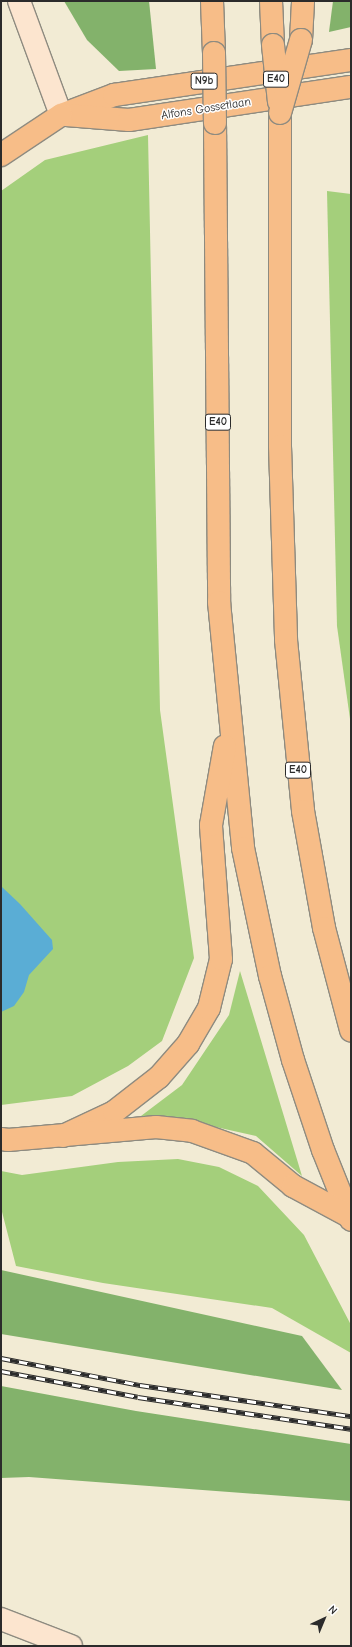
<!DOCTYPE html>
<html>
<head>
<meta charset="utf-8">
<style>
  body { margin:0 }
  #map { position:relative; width:352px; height:1647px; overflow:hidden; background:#f2ebd4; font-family:"Comic Neue",sans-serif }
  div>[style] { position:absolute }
  .green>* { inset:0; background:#a4cf7b }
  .forest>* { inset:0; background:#83b26b }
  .water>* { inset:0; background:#5aadd5 }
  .roads { filter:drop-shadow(1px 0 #8e8b80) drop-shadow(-1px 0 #8e8b80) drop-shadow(0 1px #8e8b80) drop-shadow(0 -1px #8e8b80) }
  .secondary>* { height:22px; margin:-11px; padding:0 11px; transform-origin:11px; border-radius:11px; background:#fce5cf }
  .primary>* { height:22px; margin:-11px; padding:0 11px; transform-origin:11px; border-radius:11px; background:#f7bd88 }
  .highway>* { height:22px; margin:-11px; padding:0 11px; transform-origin:11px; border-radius:11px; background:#f7bd88 }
  .rail>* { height:4.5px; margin-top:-2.25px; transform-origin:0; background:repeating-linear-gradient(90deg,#fff 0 9px,#2b2b2b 0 18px); box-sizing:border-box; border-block:1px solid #2b2b2b }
  .bridges { filter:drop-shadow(1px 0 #8e8b80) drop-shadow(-1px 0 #8e8b80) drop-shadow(0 1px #8e8b80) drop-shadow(0 -1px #8e8b80) }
  .highway-bridge>* { height:22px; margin:-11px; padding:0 11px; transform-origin:11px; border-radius:11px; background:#f7bd88 }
  span { translate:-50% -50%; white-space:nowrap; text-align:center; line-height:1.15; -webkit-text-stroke:3px #fff; paint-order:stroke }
  .shield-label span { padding:1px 3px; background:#fff; border:1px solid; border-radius:3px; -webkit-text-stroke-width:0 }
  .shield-label { font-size:11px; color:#2b2b2b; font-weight:700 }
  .street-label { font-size:12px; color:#2b2b2b }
  .frame { position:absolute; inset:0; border:2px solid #2b2b2b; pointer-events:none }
  .north { position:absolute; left:304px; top:1599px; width:40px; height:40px; -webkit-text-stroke:3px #fff; paint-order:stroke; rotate:44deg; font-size:11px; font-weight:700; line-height:16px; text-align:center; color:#2b2b2b }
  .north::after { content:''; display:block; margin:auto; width:14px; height:18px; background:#2b2b2b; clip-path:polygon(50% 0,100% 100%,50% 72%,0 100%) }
</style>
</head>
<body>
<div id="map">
  <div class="green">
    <div style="clip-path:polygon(148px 135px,160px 710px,194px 958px,162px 1041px,128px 1066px,72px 1096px,1px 1105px,1px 191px,45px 160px)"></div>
    <div style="clip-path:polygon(327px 191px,351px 194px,351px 726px,337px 626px)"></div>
    <div style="clip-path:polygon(240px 971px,302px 1176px,256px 1136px,180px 1119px,137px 1119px,182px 1085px,229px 1015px)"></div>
    <div style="clip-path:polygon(178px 1159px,219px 1167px,258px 1186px,304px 1235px,351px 1325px,351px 1353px,272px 1308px,103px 1283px,16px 1266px,1px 1208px,1px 1171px,22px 1175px,118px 1162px)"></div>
  </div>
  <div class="forest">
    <div style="clip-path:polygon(64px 1px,149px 1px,156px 69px,119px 71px,87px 40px)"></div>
    <div style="clip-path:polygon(333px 1px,351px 1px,351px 27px,329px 32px)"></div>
    <div style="clip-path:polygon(1px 1270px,302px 1336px,342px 1390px,1px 1334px)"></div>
    <div style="clip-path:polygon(1px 1386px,136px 1411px,351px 1444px,351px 1501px,29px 1477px,1px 1478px)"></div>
  </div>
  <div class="water">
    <div style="clip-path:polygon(2px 887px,20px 904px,52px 940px,53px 949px,29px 975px,24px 992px,14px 1006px,1px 1012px)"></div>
  </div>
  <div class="roads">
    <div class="secondary">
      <div style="left:19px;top:1px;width:121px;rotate:69.8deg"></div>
      <div style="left:1px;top:1619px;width:75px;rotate:21.1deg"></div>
    </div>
    <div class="primary">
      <div style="left:61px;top:115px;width:57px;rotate:-20.7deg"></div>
      <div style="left:114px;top:95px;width:240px;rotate:-8.4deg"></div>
      <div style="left:66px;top:115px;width:63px;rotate:4.5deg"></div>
      <div style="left:129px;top:120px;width:224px;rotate:-8.5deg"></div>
    </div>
    <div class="highway">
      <div style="left:212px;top:1px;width:52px;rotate:87.8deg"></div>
      <div style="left:271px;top:1px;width:44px;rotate:87.4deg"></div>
      <div style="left:301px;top:40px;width:39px;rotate:-87deg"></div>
      <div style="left:280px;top:113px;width:333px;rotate:90deg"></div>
      <div style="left:280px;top:446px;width:194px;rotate:88.2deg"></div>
      <div style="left:286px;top:640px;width:172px;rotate:84.3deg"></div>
      <div style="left:303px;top:811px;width:119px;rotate:79.8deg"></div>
      <div style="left:324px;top:928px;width:106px;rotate:75.2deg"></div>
      <div style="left:215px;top:123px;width:479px;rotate:89.5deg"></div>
      <div style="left:219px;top:602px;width:247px;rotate:84.4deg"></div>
      <div style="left:243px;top:848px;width:131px;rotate:78.1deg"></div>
      <div style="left:270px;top:976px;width:87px;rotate:74.7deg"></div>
      <div style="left:293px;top:1060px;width:95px;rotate:71.6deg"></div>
      <div style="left:323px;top:1150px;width:75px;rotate:68.2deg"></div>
      <div style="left:1px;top:155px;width:72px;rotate:-33.7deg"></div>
      <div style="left:63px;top:1136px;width:56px;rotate:-25.2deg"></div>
      <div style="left:114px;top:1112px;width:57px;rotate:-37.9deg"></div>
      <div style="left:159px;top:1077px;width:44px;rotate:-48.7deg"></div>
      <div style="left:188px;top:1044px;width:42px;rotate:-59.7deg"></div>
      <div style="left:209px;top:1008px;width:50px;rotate:-76.2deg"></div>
      <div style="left:221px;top:959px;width:134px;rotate:-94.3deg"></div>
      <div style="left:211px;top:825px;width:80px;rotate:-80deg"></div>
      <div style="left:1px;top:1139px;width:7px;rotate:8deg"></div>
      <div style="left:8px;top:1140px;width:149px;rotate:-5deg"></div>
      <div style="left:156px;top:1127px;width:36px;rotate:6deg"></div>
      <div style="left:192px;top:1131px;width:65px;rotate:19.8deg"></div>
      <div style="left:253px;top:1153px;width:52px;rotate:39.5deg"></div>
      <div style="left:293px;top:1186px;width:64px;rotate:28.2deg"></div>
    </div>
  </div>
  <div class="rail">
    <div style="left:1px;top:1358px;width:142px;rotate:11deg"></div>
    <div style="left:140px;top:1385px;width:213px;rotate:8.4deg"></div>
    <div style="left:1px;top:1371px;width:139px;rotate:10.7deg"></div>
    <div style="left:138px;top:1397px;width:215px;rotate:8.5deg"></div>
  </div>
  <div class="bridges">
    <div class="highway-bridge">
      <div style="left:273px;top:45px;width:57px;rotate:84deg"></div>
      <div style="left:214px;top:53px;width:70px;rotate:89.2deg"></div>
      <div style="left:280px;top:113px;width:76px;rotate:-74deg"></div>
    </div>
  </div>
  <div class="shield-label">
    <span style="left:276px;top:79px">E40</span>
    <span style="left:204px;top:81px">N9b</span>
    <span style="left:218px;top:422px">E40</span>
    <span style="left:298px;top:770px">E40</span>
  </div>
  <div class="street-label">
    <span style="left:206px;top:109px;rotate:-9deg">Alfons Gossetlaan</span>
  </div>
  <div class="frame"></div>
  <div class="north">N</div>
</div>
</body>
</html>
